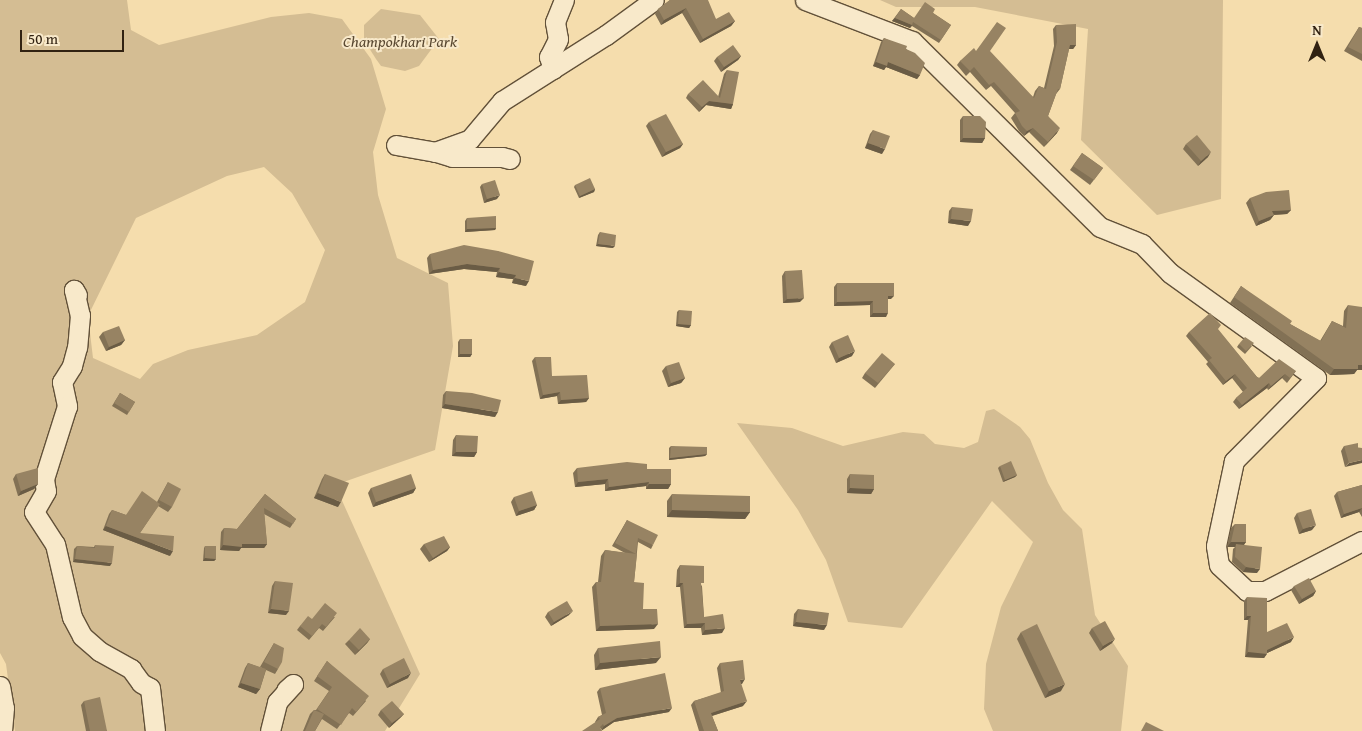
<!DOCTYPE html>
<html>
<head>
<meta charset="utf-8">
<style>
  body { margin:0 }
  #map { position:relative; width:1362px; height:731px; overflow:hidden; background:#f5ddad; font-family:"Gentium Book Plus",serif }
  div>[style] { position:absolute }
  .green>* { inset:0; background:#d4bd93 }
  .roads { filter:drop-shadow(1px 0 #625139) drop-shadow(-1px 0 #625139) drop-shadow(0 1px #625139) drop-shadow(0 -1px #625139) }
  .minor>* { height:19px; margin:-9.5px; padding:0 9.5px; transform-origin:9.5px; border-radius:9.5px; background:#f8e9ca }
  .wall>* { inset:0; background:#827155 }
  .shaded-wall>* { inset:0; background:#6a5c45 }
  .building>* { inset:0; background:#978363 }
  span { translate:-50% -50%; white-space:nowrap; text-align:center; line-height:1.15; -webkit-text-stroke:4px #f8e9ca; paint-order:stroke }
  .park-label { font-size:16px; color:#5a4932; font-style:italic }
  .north { position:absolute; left:1292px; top:20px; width:50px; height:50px; -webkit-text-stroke:4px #f8e9ca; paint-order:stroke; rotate:0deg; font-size:14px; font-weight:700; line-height:20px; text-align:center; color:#312212 }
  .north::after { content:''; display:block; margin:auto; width:18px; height:22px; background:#312212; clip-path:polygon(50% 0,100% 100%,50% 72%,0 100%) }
  .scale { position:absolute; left:20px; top:30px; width:104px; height:22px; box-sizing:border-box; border:2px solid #312212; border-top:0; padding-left:6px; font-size:15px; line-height:18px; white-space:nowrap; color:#312212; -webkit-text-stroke:4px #f8e9ca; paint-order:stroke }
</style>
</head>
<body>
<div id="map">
  <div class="green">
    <div style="clip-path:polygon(evenodd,0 0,127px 0,131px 30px,159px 45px,271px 17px,309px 13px,342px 19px,371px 59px,386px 109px,373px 152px,378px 195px,397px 258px,448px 283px,453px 346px,435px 450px,335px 485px,420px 674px,385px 731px,15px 731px,6px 664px,0 653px,0 0,264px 167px,292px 193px,325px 250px,305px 302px,257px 335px,188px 350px,153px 364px,140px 379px,93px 358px,88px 316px,136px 218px,227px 176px,264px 167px)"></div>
    <div style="clip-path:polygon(880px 0,1223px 0,1221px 199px,1157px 215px,1081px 140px,1088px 29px,975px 7px,896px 7px)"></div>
    <div style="clip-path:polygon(381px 9px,420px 15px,439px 39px,419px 66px,405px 71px,381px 66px,376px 59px,364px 40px,364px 25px)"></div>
    <div style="clip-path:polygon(994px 409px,1020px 427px,1030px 439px,1048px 483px,1063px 510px,1082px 529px,1095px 615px,1128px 666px,1121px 731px,993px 731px,984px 709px,986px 664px,1001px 607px,1033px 542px,992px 501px,902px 628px,848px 622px,826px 560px,798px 510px,737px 423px,792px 428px,843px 446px,903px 432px,924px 434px,935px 444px,964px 448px,978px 442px,986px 411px)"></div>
  </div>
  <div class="roads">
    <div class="minor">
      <div style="left:805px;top:0;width:115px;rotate:21deg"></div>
      <div style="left:912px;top:41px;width:264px;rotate:44.7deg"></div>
      <div style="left:1100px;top:227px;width:45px;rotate:22deg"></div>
      <div style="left:1142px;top:244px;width:40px;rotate:46deg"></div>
      <div style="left:1170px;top:273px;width:180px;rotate:35.7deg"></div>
      <div style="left:1316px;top:378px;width:117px;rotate:134.7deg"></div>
      <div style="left:1234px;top:461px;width:87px;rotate:102deg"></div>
      <div style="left:1216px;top:546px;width:19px;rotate:81deg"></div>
      <div style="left:1219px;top:565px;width:38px;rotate:43deg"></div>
      <div style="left:1247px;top:591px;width:18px"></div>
      <div style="left:1265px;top:591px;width:109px;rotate:-27.3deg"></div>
      <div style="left:553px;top:69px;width:13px;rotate:-108deg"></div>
      <div style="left:549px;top:57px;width:20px;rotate:-63deg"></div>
      <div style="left:558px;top:39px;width:17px;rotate:-100deg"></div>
      <div style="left:555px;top:22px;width:24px;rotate:-68deg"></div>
      <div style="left:396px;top:145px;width:40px;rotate:10deg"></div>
      <div style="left:435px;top:152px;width:37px;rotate:-20deg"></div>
      <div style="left:470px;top:139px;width:50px;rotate:-49.9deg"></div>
      <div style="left:502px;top:101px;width:123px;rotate:-32.4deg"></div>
      <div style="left:606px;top:35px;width:59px;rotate:-36.1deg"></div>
      <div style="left:436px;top:152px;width:17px;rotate:17deg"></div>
      <div style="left:452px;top:157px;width:50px"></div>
      <div style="left:502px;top:157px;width:8px;rotate:14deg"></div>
      <div style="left:77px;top:295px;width:6px;rotate:-121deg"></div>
      <div style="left:74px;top:290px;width:26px;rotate:77deg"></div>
      <div style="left:80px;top:315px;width:32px;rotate:95deg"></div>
      <div style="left:77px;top:347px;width:20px;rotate:105deg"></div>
      <div style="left:72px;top:366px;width:19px;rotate:122deg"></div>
      <div style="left:62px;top:382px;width:25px;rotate:78deg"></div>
      <div style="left:67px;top:406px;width:77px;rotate:107.5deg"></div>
      <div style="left:44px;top:479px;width:12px;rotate:81deg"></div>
      <div style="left:46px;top:491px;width:24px;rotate:120deg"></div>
      <div style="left:34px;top:512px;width:38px;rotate:57deg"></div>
      <div style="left:55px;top:544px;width:75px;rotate:76.9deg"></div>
      <div style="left:72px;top:617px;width:21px;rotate:62deg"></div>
      <div style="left:82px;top:636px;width:23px;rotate:41deg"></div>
      <div style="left:99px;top:651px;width:37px;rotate:29deg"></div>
      <div style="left:131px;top:669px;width:17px;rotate:54deg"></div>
      <div style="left:141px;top:683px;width:10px;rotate:29deg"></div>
      <div style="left:150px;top:688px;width:43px;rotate:83.4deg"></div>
      <div style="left:0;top:686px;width:22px;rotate:80deg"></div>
      <div style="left:4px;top:708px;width:23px;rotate:95deg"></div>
      <div style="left:270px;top:731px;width:30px;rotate:-76deg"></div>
      <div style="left:277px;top:702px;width:24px;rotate:-48deg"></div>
      <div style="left:293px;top:684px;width:9px;rotate:139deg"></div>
    </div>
  </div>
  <div class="wall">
    <div style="clip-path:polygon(670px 0,716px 19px,735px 21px,731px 26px,700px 43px,682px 13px,661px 25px,655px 14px,658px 9px)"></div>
    <div style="clip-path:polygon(901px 9px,914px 18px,933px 13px,951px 25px,939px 43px,912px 26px,910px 28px,892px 21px)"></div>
    <div style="clip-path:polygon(1056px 25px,1076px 45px,1073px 49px,1069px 49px,1060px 89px,1056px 94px,1048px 116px,1057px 133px,1044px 147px,1029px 132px,1024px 136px,1019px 131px,1011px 118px,1015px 113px,991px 86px,986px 90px,970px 72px,966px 76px,957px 65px,960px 61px,976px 51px,1033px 97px,1035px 91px,1039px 86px,1044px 88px,1054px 46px,1053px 29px)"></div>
    <div style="clip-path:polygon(1359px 27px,1362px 28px,1362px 61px,1344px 51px)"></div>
    <div style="clip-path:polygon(884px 38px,906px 49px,920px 75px,917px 79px,886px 67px,884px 70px,873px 66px,881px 42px)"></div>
    <div style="clip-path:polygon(741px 56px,738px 60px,721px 72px,714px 61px,717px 57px)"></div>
    <div style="clip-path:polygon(727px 70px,733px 104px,731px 109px,706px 105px,699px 112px,686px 98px,688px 94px,718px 97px,724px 74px)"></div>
    <div style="clip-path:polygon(963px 116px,985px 138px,982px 143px,960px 142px,960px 120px)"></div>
    <div style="clip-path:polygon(649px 122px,683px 144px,680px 148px,662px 157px,646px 126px)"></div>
    <div style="clip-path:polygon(873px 130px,882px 154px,865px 148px,870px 134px)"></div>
    <div style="clip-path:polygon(1186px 144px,1208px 157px,1198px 166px,1183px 149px)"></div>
    <div style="clip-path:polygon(1082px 153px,1103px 168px,1090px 185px,1070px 170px)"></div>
    <div style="clip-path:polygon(482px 184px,497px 199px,484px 203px,480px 187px)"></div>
    <div style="clip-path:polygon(575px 185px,595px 189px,594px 192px,579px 198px,574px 187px)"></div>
    <div style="clip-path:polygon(1250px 198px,1291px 210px,1287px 214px,1274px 215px,1270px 220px,1256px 226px,1246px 203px)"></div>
    <div style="clip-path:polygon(952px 207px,968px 226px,948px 223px,949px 211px)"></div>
    <div style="clip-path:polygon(467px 218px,496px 228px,495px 230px,465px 232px,465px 221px)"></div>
    <div style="clip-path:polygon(600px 232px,613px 248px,596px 246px,598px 235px)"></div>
    <div style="clip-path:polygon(498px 251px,526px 286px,512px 283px,513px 279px,496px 277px,497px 272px,464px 269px,429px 274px,427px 258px,430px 254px)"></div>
    <div style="clip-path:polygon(785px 271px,800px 302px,783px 303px,782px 276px)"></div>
    <div style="clip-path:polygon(837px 283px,891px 299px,888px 299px,886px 317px,870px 317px,870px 305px,834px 306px,834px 287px)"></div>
    <div style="clip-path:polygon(1241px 286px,1290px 324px,1320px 341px,1332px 321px,1343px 326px,1344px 311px,1348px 305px,1357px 370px,1354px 374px,1330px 375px,1230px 303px)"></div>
    <div style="clip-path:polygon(679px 310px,691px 325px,689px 328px,676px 326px,677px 312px)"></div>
    <div style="clip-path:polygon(1218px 330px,1257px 377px,1259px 378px,1296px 371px,1287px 383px,1282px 378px,1268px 390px,1267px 388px,1239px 409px,1233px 402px,1236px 398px,1243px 392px,1232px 378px,1223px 385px,1206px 364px,1208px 362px,1186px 336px,1189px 332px)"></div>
    <div style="clip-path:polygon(103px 332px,125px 340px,121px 345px,106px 351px,99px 337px)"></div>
    <div style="clip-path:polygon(460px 339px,472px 354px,470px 357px,458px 357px,458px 342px)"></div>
    <div style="clip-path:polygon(832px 342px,852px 356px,836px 363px,829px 347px)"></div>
    <div style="clip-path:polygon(1239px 344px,1252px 346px,1245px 354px,1237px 347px)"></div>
    <div style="clip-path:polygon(535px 357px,552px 376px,589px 398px,586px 402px,558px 404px,557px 396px,540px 399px,532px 361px)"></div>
    <div style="clip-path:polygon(895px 364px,875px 388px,862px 378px,865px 373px)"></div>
    <div style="clip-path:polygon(666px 366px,685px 378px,681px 383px,668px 387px,662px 371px)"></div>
    <div style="clip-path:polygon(446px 391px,495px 417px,442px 408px,443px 395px)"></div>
    <div style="clip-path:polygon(120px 393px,135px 402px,127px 415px,112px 406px)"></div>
    <div style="clip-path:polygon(456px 435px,477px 452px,474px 457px,452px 456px,453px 440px)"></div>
    <div style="clip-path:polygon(671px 446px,707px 454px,705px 456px,669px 460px,669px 448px)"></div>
    <div style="clip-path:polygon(1344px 446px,1362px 448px,1345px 467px,1341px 451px)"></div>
    <div style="clip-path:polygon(1000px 466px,1017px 475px,1015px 477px,1003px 482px,998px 468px)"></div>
    <div style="clip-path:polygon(577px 468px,647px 469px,671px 484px,668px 489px,646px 489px,646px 486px,605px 491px,605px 484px,575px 487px,573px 473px)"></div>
    <div style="clip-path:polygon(16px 474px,38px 484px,34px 489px,18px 496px,13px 479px)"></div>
    <div style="clip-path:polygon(325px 474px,338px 507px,314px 498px,322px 479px)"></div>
    <div style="clip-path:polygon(850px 474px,874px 489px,871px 494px,847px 493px,847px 479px)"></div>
    <div style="clip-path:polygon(168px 482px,172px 507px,168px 512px,158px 506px,140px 533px,170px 556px,103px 530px,109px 514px,112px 510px,126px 515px,157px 502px)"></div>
    <div style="clip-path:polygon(1362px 485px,1362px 517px,1359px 512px,1341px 518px,1334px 496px,1337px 492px)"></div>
    <div style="clip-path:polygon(371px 488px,416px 488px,413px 493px,373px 507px,368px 493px)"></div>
    <div style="clip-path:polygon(265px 494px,296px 519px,290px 528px,264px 514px,267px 544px,264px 548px,241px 548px,239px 551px,220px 550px,221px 532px,224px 528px,237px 529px)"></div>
    <div style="clip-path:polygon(672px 494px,750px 512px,745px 519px,667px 517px,667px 501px)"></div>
    <div style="clip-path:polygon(514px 497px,537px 505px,534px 510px,516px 516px,511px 502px)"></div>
    <div style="clip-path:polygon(1297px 513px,1312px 530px,1299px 534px,1294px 518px)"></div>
    <div style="clip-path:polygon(627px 520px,653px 545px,651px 549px,638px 542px,634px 582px,643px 609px,654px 629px,596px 631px,592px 587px,596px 582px,598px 582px,601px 556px,605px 550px,625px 553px,612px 546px)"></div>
    <div style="clip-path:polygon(1235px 524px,1246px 542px,1244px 545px,1257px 573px,1243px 572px,1232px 562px,1233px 549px,1235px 547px,1227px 547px,1231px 528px)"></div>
    <div style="clip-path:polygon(424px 544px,450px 547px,447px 551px,429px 562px,420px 549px)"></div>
    <div style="clip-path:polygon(95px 545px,110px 566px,73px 562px,74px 549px,77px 546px,94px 547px)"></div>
    <div style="clip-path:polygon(205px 546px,216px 559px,214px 561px,203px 561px,204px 548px)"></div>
    <div style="clip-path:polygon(680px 565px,702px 586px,704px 617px,722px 633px,702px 635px,701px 628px,684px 628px,680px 587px,676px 587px,677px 570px)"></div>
    <div style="clip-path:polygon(275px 581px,286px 615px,268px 613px,272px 586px)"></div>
    <div style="clip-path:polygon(1294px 586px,1316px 591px,1313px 596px,1299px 604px,1291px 590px)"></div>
    <div style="clip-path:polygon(1247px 597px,1267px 632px,1291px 642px,1267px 653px,1264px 658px,1245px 657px,1248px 620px,1244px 620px,1244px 601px)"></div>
    <div style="clip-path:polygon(798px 609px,824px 630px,793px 626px,794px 614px)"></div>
    <div style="clip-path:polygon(548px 612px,569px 615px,551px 626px,545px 617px)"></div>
    <div style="clip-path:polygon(335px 617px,323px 631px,319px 628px,309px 640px,297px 630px,300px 626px,312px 619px)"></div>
    <div style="clip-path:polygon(1092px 628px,1112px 643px,1100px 651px,1089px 633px)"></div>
    <div style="clip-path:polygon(1021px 632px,1061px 691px,1045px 698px,1017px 639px)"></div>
    <div style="clip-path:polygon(370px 639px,367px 643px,355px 655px,345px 644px,349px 640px)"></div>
    <div style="clip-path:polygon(274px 643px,278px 669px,275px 674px,266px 670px,260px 689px,256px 694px,238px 687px,245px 668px,248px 663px,264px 669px,260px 667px)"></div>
    <div style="clip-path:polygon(598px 648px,656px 663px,595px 670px,594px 655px)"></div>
    <div style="clip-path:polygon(327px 661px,366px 701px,353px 716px,349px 713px,337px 729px,322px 719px,315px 731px,303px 731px,310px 714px,314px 710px,316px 710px,329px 691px,314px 681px)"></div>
    <div style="clip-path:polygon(720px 663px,742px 684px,741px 684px,743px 706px,712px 716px,718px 731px,699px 731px,691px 705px,694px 701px,721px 693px,717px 668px)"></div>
    <div style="clip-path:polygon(383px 669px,408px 678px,387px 688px,380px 674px)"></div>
    <div style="clip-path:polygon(600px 688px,669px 712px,614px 722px,602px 730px,595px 722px,598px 717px,602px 715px,597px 692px)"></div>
    <div style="clip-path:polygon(84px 701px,107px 731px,86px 731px,81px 705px)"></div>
    <div style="clip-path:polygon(381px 710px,404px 714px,400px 718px,389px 728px,378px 715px)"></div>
  </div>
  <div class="shaded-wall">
    <div style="clip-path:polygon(686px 8px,682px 13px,661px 25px,664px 20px)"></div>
    <div style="clip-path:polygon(895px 18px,912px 25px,910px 28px,892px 21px)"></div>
    <div style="clip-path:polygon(735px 21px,731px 26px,700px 43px,703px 39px)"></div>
    <div style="clip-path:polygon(1070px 45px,1076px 45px,1073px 49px,1066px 49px)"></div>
    <div style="clip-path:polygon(741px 56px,738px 60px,721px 72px,724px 67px)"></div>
    <div style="clip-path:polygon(876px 62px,888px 62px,920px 75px,917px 79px,886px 67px,884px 70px,873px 66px)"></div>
    <div style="clip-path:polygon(709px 101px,733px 104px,731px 109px,706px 105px,699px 112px,702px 107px)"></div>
    <div style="clip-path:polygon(1033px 128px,1029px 132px,1024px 136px,1027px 131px)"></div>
    <div style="clip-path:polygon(1060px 128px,1057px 133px,1044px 147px,1048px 142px)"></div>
    <div style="clip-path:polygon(963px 138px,985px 138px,982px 143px,960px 142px)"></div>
    <div style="clip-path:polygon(868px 143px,885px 149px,882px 154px,865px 148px)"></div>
    <div style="clip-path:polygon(683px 144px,680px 148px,662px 157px,666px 152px)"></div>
    <div style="clip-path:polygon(1211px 152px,1208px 157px,1198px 166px,1201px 161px)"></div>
    <div style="clip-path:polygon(595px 189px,594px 192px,579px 198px,580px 196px)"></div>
    <div style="clip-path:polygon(500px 195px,497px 199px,484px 203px,487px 199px)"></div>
    <div style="clip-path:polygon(1291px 210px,1287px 214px,1269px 215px,1272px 211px)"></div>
    <div style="clip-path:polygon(1274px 215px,1270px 220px,1256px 226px,1259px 221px)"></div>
    <div style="clip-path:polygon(951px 219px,971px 221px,968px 226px,948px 223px)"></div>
    <div style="clip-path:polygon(496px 228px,495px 230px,465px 232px,467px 229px)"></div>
    <div style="clip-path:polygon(598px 244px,615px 246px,613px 248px,596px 246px)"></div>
    <div style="clip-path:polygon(467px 264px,500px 268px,497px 272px,464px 269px,429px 274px,433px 270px)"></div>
    <div style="clip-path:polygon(499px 272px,516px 275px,513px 279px,496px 277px)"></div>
    <div style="clip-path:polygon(515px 278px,529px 281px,526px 286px,512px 283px)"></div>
    <div style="clip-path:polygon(888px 296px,894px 296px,891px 299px,886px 299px)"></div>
    <div style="clip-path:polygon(804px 298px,800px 302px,783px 303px,787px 299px)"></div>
    <div style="clip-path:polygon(873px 301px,870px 305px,834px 306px,837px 302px)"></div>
    <div style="clip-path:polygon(873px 313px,888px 313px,886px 317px,870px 317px)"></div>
    <div style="clip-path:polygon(678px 324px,691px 325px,689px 328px,676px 326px)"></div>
    <div style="clip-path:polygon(125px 340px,121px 345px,106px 351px,109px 347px)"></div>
    <div style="clip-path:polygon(855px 351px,852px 356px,836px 363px,839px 358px)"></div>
    <div style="clip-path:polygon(460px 354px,472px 354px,470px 357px,458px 357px)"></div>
    <div style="clip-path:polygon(1358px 365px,1362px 365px,1362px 370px,1357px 370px,1354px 374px,1330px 375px,1334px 369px)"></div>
    <div style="clip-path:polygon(1235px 374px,1232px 378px,1223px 385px,1226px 381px)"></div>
    <div style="clip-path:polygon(1285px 374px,1282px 378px,1268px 390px,1271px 386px)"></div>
    <div style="clip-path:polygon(685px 378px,681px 383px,668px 387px,671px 383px)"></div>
    <div style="clip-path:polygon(1269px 383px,1267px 388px,1239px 409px,1242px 405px)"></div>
    <div style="clip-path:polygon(560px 392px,557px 396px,540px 399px,543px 395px)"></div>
    <div style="clip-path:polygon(589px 398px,586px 402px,558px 404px,561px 400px)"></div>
    <div style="clip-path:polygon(445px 404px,498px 412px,495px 417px,442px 408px)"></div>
    <div style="clip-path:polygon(456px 452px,477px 452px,474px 457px,452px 456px)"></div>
    <div style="clip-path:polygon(707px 454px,705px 456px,669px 460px,670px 458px)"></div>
    <div style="clip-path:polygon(1362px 460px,1362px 463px,1345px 467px,1349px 463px)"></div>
    <div style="clip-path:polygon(1017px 475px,1015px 477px,1003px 482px,1005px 480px)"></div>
    <div style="clip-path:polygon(608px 479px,605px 484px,575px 487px,578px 482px)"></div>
    <div style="clip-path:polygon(649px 482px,646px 486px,605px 491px,609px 487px)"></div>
    <div style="clip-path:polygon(38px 484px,34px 489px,18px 496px,21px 491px)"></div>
    <div style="clip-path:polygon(649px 484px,671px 484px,668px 489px,646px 489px)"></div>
    <div style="clip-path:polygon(416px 488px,413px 493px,373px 507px,376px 502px)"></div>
    <div style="clip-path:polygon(850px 488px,874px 489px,871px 494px,847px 493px)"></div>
    <div style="clip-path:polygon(318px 493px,341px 502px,338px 507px,314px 498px)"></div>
    <div style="clip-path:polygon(537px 505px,534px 510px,516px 516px,519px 511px)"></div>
    <div style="clip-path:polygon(1362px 508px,1359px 512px,1341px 518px,1344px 514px)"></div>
    <div style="clip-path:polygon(672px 510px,750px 512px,745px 519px,667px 517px)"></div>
    <div style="clip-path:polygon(1316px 525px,1312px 530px,1299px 534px,1303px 529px)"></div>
    <div style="clip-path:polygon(106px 526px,173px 551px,170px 556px,103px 530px)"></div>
    <div style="clip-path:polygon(1231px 542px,1246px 542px,1242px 547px,1236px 544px,1235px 547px,1227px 547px)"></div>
    <div style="clip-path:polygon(242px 544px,267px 544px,264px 548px,241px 548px,239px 551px,220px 550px,223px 545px)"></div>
    <div style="clip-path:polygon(450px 547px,447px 551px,429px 562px,433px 558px)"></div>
    <div style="clip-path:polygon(205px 558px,216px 559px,214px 561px,203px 561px)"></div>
    <div style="clip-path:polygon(75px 559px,112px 563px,110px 566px,73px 562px)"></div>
    <div style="clip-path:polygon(1246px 567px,1260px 569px,1257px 573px,1243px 572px)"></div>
    <div style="clip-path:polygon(680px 583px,683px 583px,680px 587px,676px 587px)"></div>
    <div style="clip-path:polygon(1316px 591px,1313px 596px,1299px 604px,1302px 599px)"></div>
    <div style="clip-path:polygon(271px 609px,289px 611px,286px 615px,268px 613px)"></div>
    <div style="clip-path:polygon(573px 611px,569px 615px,551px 626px,554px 622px)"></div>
    <div style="clip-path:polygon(1247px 616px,1251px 616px,1248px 620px,1244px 620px)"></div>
    <div style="clip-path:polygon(796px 622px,827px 625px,824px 630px,793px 626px)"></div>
    <div style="clip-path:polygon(705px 623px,701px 628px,684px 628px,687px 624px)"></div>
    <div style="clip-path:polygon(658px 624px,654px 629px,596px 631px,600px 626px)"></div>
    <div style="clip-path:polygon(725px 628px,722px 633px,702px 635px,705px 630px)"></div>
    <div style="clip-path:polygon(1294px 637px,1291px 642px,1265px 654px,1267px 654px,1264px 658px,1245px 657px,1248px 652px,1267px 650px)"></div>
    <div style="clip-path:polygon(370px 639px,367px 643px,355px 655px,359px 650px)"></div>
    <div style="clip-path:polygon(1115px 639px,1112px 643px,1100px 651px,1103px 646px)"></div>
    <div style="clip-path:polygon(661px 657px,656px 663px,595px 670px,600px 663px)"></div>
    <div style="clip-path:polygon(411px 673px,408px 678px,387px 688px,390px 684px)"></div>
    <div style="clip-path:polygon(745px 679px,742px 684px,737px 684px,740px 680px)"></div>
    <div style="clip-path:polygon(241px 683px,260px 689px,256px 694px,238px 687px)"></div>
    <div style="clip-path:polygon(1065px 684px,1061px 691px,1045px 698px,1049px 691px)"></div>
    <div style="clip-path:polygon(747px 701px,743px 706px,708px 717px,711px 713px)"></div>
    <div style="clip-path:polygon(672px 708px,669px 712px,614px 722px,601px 731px,604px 726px,617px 718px)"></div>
    <div style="clip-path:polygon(404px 714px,400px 718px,389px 728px,392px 723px)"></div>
  </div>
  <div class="building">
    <div style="clip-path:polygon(670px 0,708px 0,716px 19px,729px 12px,735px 21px,703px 39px,686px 8px,664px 20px,658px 9px)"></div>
    <div style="clip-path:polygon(925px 2px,935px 9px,933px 13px,951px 25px,941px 40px,913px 22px,912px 25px,895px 18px,901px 9px,914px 18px)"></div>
    <div style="clip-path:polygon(997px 22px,1006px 28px,990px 51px,1034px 98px,1039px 86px,1046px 89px,1057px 42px,1056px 25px,1076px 24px,1076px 45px,1070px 45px,1060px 89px,1058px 89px,1048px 116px,1060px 128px,1048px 142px,1033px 128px,1027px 131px,1022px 126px,1015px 113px,1020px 111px,994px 82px,989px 85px,974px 67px,970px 71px,960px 61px,974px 48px,976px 51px)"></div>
    <div style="clip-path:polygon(1359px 27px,1362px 28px,1362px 54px,1348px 47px)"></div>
    <div style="clip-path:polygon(884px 38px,907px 46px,906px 49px,915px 53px,925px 63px,920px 75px,888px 62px,887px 66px,876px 62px)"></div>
    <div style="clip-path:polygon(733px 45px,741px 56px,724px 67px,717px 57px)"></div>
    <div style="clip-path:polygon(727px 70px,739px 72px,733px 104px,709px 101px,702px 107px,688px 94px,703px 80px,720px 98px)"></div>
    <div style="clip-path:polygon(666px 114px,683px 144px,666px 152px,649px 122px)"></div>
    <div style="clip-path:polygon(963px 116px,980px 116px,986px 122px,985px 138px,963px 138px)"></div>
    <div style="clip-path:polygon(873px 130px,890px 136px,885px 149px,868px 143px)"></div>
    <div style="clip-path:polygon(1197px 135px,1211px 152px,1201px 161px,1186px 144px)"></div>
    <div style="clip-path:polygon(1082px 153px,1103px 168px,1094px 180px,1073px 166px)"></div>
    <div style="clip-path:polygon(590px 178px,595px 189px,580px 196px,575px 185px)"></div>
    <div style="clip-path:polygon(495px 180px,500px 195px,487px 199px,482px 184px)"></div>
    <div style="clip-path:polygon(1289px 190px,1291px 210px,1272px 211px,1274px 215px,1259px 221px,1250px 198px,1266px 192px)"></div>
    <div style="clip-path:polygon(952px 207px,973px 209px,971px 221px,951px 219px)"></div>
    <div style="clip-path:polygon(496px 216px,496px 228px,467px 229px,467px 218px)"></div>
    <div style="clip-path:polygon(600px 232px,616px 235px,615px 246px,598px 244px)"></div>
    <div style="clip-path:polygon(464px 245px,498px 251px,534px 261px,529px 281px,515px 278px,516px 275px,499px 272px,500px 268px,467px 264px,433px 270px,430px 254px)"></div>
    <div style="clip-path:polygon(802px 270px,804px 298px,787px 299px,785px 271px)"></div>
    <div style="clip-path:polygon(837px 283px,894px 283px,894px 296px,888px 296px,888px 313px,873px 313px,873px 301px,837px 302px)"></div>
    <div style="clip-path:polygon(1241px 286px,1292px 321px,1290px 324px,1321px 341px,1332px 321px,1346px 328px,1348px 305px,1362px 307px,1362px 365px,1358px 365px,1358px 369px,1334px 369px,1234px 297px)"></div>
    <div style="clip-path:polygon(679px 310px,692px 311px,691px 325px,678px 324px)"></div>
    <div style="clip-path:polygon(1210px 313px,1221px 325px,1218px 329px,1257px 377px,1259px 378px,1279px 359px,1296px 371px,1290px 378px,1285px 374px,1271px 386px,1269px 383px,1242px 405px,1236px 398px,1247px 388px,1235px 374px,1226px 381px,1209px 360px,1212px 358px,1189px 332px)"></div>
    <div style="clip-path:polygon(119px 326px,125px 340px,109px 347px,103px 332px)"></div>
    <div style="clip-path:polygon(848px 335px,855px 351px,839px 358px,832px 342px)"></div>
    <div style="clip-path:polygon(1245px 337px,1254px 343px,1246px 351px,1239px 344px)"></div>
    <div style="clip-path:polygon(460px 339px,472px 339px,472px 354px,460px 354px)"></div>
    <div style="clip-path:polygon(882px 353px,895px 364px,878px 383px,865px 373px)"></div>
    <div style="clip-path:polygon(535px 357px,551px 357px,552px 376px,587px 375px,589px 398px,561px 400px,560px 392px,543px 395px)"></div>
    <div style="clip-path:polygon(679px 362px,685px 378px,671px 383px,666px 366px)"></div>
    <div style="clip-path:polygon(446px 391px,472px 393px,501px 400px,498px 412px,445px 404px)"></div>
    <div style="clip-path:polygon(120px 393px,135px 402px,129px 412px,114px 403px)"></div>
    <div style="clip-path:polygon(456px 435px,478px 436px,477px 452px,456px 452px)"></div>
    <div style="clip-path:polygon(1358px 443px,1358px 448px,1362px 448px,1362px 460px,1349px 463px,1344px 446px)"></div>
    <div style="clip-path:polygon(671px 446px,707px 447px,707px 454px,670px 458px)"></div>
    <div style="clip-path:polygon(1011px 461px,1017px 475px,1005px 480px,1000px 466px)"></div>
    <div style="clip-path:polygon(627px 462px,647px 464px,647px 469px,671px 469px,671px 484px,649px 484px,649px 482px,609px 487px,608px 479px,578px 482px,577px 468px)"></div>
    <div style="clip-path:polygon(38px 468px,38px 484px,21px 491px,16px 474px)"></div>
    <div style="clip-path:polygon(325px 474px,349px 483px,341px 502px,318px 493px)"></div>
    <div style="clip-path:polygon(411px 474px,416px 488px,376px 502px,371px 488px)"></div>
    <div style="clip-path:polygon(850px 474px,874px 475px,874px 489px,850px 488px)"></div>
    <div style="clip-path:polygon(168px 482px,181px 489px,172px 507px,159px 500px)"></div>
    <div style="clip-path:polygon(1362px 485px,1362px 508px,1344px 514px,1337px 492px)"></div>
    <div style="clip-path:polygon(142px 491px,160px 504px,140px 533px,174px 536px,173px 551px,106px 526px,112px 510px,126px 515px)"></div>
    <div style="clip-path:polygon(532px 491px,537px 505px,519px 511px,514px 497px)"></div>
    <div style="clip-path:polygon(265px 494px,296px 519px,293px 524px,264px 508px,267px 544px,242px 544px,242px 547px,223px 545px,224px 528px,237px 529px)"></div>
    <div style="clip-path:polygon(672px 494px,750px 496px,750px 512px,672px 510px)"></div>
    <div style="clip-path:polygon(1311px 509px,1316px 525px,1303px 529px,1297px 513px)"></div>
    <div style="clip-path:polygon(627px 520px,658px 535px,653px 545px,638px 538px,636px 554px,615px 543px)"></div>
    <div style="clip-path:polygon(1235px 524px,1246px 524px,1246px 542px,1231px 542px)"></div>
    <div style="clip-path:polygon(444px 536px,450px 547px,433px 558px,424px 544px)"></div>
    <div style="clip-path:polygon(1236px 544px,1262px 547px,1260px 569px,1246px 567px,1235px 557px)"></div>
    <div style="clip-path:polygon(95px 545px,114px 546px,112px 563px,75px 559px,77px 546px,95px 548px)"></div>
    <div style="clip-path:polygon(205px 546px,216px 546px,216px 559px,205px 558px)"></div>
    <div style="clip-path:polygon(605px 550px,637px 554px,634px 582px,644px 583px,643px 609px,657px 609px,658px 624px,600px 626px,596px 582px,601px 582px)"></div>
    <div style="clip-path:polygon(680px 565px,704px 566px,704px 583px,701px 583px,704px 617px,723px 614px,725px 628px,705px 630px,705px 623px,687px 624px,683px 583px,680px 583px)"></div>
    <div style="clip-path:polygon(1309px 578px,1316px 591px,1302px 599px,1294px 586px)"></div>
    <div style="clip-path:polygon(275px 581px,293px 583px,289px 611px,271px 609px)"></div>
    <div style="clip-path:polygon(1247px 597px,1267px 598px,1267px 632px,1287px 623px,1294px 637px,1267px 650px,1267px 654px,1248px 652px,1251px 616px,1247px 616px)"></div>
    <div style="clip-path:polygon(567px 601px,573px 611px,554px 622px,548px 612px)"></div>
    <div style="clip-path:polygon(325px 603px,337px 613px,326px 627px,322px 624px,312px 636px,300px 626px,308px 616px,312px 619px)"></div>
    <div style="clip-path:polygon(798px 609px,829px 613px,827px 625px,796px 622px)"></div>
    <div style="clip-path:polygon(1105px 621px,1115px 639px,1103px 646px,1092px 628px)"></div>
    <div style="clip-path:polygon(1037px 624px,1065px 684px,1049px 691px,1021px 632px)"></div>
    <div style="clip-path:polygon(360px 628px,370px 639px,359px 650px,349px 640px)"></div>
    <div style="clip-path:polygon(660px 641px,661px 657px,600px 663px,598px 648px)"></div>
    <div style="clip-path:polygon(274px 643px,284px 648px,282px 662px,278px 669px,264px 662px)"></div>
    <div style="clip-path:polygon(404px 658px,411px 673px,390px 684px,383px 669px)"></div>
    <div style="clip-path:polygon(743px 660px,745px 679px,740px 680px,747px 701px,711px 713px,718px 731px,704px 731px,694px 701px,724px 691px,720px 663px)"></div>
    <div style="clip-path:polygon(327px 661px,369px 696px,356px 712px,352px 708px,341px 725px,317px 709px,332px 687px,317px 676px)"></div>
    <div style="clip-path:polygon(248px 663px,266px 669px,260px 689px,241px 683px)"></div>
    <div style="clip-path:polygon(665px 673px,672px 708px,617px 718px,604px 726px,603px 724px,600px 727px,602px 731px,582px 731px,600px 719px,598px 717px,606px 713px,600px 688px)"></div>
    <div style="clip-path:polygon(100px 697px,107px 731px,90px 731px,84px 701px)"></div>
    <div style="clip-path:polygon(392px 701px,404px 714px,392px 723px,381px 710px)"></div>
    <div style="clip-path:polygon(314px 710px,324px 714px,315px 731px,305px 731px)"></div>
    <div style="clip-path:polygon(1146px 722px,1164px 731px,1141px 731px)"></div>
  </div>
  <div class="park-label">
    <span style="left:400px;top:41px">Champokhari Park</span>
  </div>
  <div class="north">N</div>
  <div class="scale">50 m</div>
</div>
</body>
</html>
